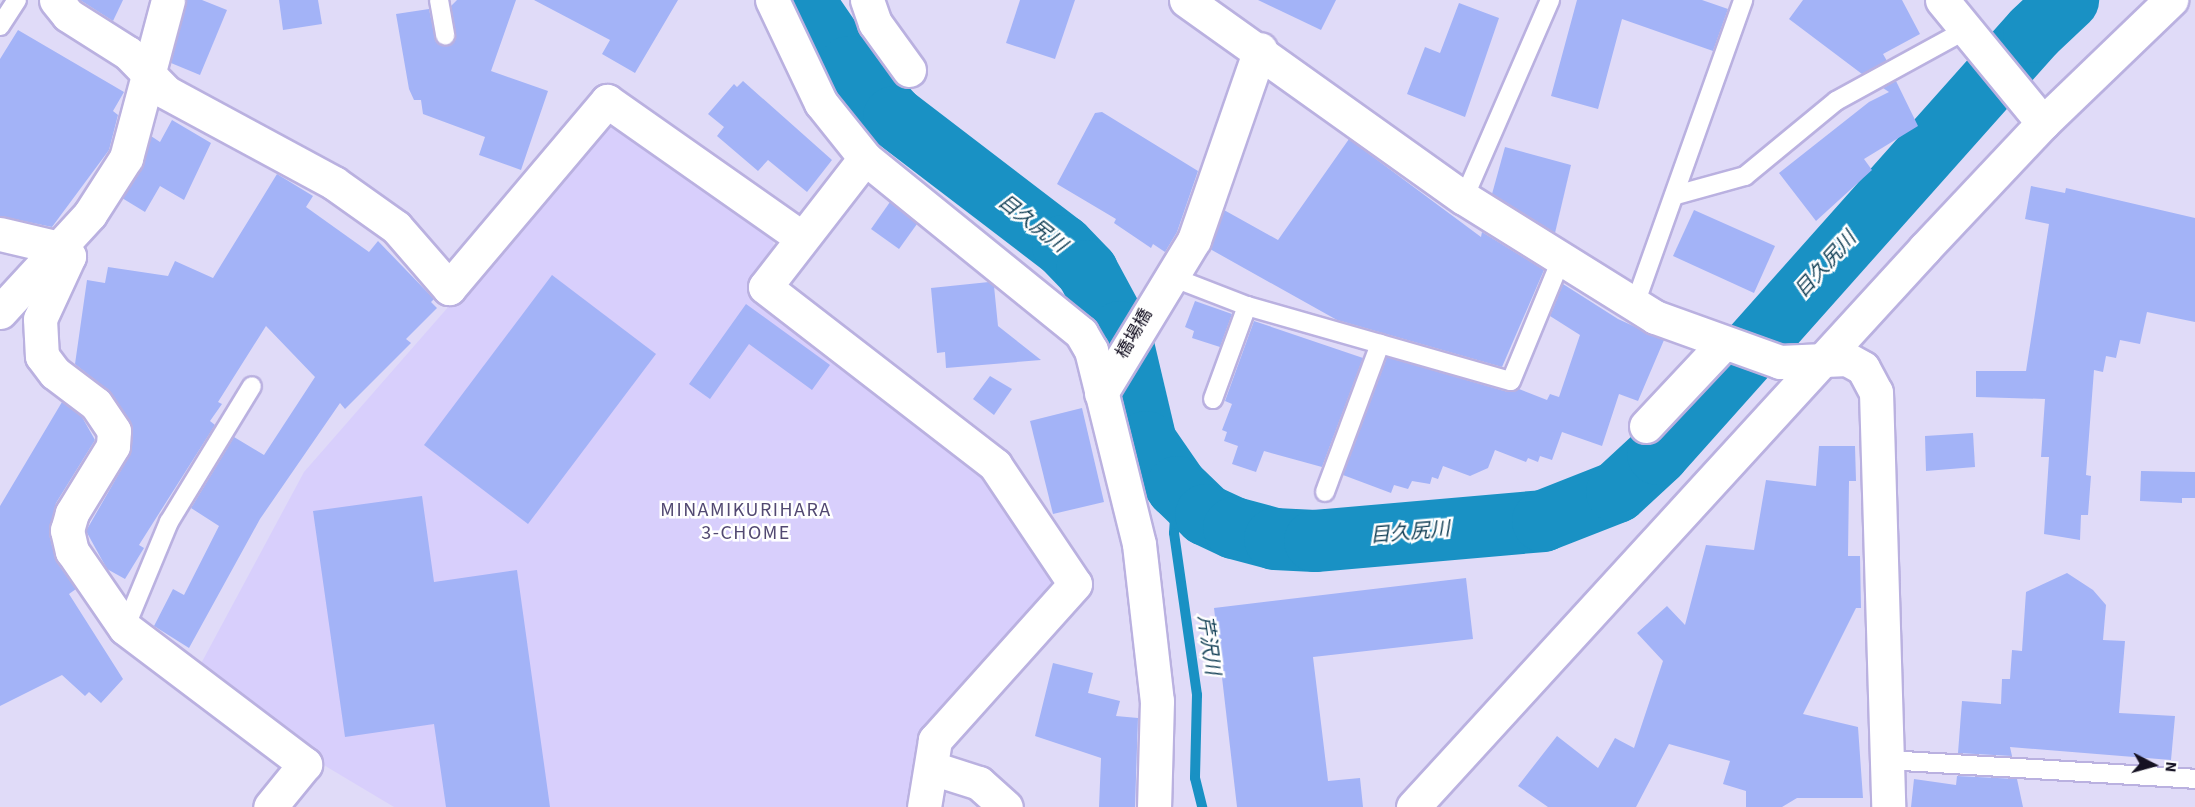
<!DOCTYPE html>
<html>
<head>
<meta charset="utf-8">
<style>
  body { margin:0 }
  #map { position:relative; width:2195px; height:807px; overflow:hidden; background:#e0dbf8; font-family:"Source Sans 3","Noto Sans JP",sans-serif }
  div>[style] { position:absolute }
  .built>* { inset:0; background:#d8cffc }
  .stream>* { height:10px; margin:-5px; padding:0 5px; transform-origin:5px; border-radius:5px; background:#1991c4 }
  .river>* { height:62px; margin:-31px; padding:0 31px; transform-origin:31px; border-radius:31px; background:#1991c4 }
  .building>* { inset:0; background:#a3b3f7 }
  .roads { filter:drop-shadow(2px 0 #bab1e0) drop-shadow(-2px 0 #bab1e0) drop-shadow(0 2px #bab1e0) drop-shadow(0 -2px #bab1e0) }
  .service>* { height:18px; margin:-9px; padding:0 9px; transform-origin:9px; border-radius:9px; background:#fff }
  .minor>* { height:33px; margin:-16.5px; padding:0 16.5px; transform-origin:16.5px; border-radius:16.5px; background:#fff }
  .tertiary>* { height:33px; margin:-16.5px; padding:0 16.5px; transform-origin:16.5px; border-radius:16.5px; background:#fff }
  span { translate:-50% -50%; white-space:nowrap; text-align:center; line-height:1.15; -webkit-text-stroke:5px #fff; paint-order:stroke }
  .street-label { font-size:18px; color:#151122 }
  .water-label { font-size:20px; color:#144157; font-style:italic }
  .neighbourhood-label { font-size:20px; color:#524972; letter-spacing:1.5px }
  .north { position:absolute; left:2123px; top:735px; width:60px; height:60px; -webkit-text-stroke:4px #fff; paint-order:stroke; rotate:96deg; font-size:16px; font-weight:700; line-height:24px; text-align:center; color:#151122 }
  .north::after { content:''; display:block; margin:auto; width:21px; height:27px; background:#151122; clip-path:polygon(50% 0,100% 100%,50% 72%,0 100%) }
</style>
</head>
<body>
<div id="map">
  <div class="built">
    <div style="clip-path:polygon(617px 126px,772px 234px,775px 254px,750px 289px,986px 473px,1052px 572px,1051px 589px,912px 807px,394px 807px,327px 767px,197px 671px,304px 472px,602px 131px)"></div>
  </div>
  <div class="stream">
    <div style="left:1177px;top:487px;width:46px;rotate:93.7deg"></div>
    <div style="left:1174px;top:533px;width:164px;rotate:81.9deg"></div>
    <div style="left:1197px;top:695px;width:83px;rotate:91.4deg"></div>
    <div style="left:1195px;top:778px;width:30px;rotate:76deg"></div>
  </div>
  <div class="river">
    <div style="left:803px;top:0;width:81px;rotate:55.5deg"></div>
    <div style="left:849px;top:67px;width:67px;rotate:48deg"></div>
    <div style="left:894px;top:117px;width:213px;rotate:37.4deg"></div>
    <div style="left:1063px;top:246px;width:35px;rotate:46deg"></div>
    <div style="left:1087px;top:271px;width:69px;rotate:61.6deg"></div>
    <div style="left:1120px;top:332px;width:113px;rotate:76.7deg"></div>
    <div style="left:1146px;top:442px;width:55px;rotate:55.4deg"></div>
    <div style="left:1177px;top:487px;width:40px;rotate:44deg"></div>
    <div style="left:1206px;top:515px;width:31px;rotate:25deg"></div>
    <div style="left:1234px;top:528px;width:42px;rotate:15deg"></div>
    <div style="left:1275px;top:539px;width:40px;rotate:2.9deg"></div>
    <div style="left:1315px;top:541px;width:229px;rotate:-5deg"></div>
    <div style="left:1543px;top:521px;width:79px;rotate:-21.4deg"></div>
    <div style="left:1617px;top:492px;width:56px;rotate:-42.8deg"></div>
    <div style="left:1658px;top:454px;width:565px;rotate:-48.3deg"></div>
    <div style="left:2034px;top:32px;width:47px;rotate:-43.3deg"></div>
  </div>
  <div class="building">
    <div style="clip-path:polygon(80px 0,123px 0,113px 21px)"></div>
    <div style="clip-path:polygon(187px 0,202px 0,227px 10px,200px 75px,171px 63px)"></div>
    <div style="clip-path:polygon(279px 0,318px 0,322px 24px,283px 30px)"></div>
    <div style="clip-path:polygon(457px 0,516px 0,491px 71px,548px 91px,521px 170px,479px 155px,485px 137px,423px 114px,421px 100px,414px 100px,409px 89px,396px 14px,429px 9px,436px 42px,447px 46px,456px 38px,451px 6px)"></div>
    <div style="clip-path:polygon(534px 0,678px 0,635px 73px,602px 54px,610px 40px)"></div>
    <div style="clip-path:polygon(1020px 0,1075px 0,1055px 59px,1006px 43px)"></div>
    <div style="clip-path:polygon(1258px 0,1336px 0,1321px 30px)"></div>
    <div style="clip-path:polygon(1577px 0,1702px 0,1728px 9px,1713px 51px,1622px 19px,1598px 109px,1551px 96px)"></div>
    <div style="clip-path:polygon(1803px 0,1902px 0,1920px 34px,1883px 54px,1887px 61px,1862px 74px,1789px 19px)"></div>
    <div style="clip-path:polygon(1459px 3px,1499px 18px,1465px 117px,1407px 94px,1425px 47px,1440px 53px)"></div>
    <div style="clip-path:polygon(18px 30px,124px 92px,113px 111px,118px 115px,109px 150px,52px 227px,0 216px,0 59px)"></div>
    <div style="clip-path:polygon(743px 81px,832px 160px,807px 192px,768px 160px,758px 171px,717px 136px,724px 127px,708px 114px,734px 84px,737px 87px)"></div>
    <div style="clip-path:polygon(1896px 81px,1918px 126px,1864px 159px,1872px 170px,1816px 221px,1779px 173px,1869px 102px,1889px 92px,1883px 88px)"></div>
    <div style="clip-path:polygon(1102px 112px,1198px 171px,1177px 232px,1165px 252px,1153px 244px,1151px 248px,1114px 223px,1116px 219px,1057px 184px,1095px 113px)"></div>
    <div style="clip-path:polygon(172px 120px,211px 143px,184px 200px,160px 186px,145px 212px,122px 198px,142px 168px,151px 136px,160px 142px)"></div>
    <div style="clip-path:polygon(1349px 139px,1481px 237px,1482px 232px,1544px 270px,1502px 367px,1337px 320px,1210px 249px,1224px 210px,1278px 240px)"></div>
    <div style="clip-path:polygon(1505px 147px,1571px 165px,1555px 233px,1492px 194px)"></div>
    <div style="clip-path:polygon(277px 174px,313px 196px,306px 207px,369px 252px,378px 241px,434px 299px,431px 302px,437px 308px,406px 339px,411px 343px,345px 409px,340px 403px,260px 519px,189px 648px,154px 626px,173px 589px,184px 595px,219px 526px,191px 508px,234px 437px,264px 455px,315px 377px,266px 326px,218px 402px,222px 404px,210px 421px,215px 425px,139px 545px,144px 548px,125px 579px,107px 569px,86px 531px,129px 456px,133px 432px,111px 393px,75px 364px,87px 280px,105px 283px,108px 267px,168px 276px,175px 261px,213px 278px)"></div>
    <div style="clip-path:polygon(2031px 186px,2065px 193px,2066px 188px,2195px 218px,2195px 322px,2147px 312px,2140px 344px,2120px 340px,2116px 358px,2106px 356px,2103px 372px,2094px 370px,2086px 475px,2091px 476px,2088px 515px,2081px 515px,2080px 540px,2044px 534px,2049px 457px,2041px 457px,2045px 399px,1976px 397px,1976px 371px,2026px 371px,2049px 224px,2025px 219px)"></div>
    <div style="clip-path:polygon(890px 202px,917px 224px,899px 249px,871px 229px)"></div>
    <div style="clip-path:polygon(1694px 210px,1775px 246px,1754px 293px,1673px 256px)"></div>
    <div style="clip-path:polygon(552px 275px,656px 354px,528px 524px,424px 445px)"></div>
    <div style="clip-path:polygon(989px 282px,994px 286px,998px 326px,1041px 360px,946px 368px,945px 352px,937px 353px,931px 288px)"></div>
    <div style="clip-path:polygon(1563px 284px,1618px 319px,1664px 340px,1638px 401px,1619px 394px,1602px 446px,1562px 432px,1552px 460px,1540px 456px,1538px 462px,1528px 458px,1526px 462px,1495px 450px,1488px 468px,1470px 476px,1443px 466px,1438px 479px,1432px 477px,1430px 484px,1412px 481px,1408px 489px,1394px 485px,1391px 493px,1343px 475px,1387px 357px,1508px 392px,1519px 389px,1547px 400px,1550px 394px,1559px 397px,1580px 335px,1550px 316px)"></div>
    <div style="clip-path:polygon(1195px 301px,1232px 314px,1220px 347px,1192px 338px,1194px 331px,1185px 327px)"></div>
    <div style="clip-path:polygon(746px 304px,830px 365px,812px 390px,749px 344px,710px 399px,689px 384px)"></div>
    <div style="clip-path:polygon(1254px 321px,1363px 358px,1322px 467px,1264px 451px,1256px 472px,1232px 464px,1238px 446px,1224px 441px,1227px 432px,1222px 430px,1232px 404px,1225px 401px)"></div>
    <div style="clip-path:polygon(990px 376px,1012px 389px,994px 415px,973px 399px)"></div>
    <div style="clip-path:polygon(62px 402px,82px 417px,95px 440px,56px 503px,49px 534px,56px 561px,76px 589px,69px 594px,123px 679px,101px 703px,89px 692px,85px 696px,62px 675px,0 706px,0 506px)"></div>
    <div style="clip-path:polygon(1082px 408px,1104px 502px,1053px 514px,1030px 421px)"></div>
    <div style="clip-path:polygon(1973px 433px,1975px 467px,1926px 471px,1925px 436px)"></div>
    <div style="clip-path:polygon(1819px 446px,1855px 446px,1856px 481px,1849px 481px,1848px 556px,1860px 556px,1861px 608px,1856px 608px,1803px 714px,1858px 727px,1863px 798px,1797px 798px,1782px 807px,1746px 807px,1746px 791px,1723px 784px,1730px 761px,1669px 744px,1636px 807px,1548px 807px,1518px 786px,1557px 736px,1598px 768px,1615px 738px,1634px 748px,1663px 661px,1637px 633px,1667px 606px,1685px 625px,1706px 545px,1754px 550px,1766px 480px,1816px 486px)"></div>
    <div style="clip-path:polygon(2141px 471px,2195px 472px,2195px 498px,2182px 498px,2182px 503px,2140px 501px)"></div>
    <div style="clip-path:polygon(422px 496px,434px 582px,517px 570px,550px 807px,446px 807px,434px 724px,345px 737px,313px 511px)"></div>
    <div style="clip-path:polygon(2067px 573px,2093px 590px,2106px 605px,2103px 640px,2125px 641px,2119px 713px,2175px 716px,2171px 760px,2010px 747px,2012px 756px,1958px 753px,1962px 701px,2001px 704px,2002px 679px,2010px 679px,2012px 650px,2022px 651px,2026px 592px)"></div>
    <div style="clip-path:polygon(1466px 578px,1473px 639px,1313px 657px,1328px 781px,1360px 778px,1363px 807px,1237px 807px,1214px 608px)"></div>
    <div style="clip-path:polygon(1053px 663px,1093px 673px,1088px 693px,1120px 701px,1116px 716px,1138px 718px,1135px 807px,1099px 807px,1101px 758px,1035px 736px)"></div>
    <div style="clip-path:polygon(1957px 776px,2017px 779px,2023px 807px,1911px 807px,1914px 779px,1956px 785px)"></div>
  </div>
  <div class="roads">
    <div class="service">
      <div style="left:439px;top:0;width:36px;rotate:80deg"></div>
      <div style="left:0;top:26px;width:31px;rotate:-57deg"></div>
      <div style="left:1676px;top:195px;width:72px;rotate:-15.4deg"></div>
      <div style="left:1745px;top:176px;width:118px;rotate:-39.5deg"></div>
      <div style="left:1836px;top:101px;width:146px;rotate:-28.7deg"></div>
      <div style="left:1464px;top:198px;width:216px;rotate:-66.5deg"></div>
      <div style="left:1172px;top:277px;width:80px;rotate:21.1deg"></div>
      <div style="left:1247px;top:306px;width:274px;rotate:15.9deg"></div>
      <div style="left:1511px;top:381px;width:134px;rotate:-67.6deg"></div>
      <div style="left:1635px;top:304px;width:323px;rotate:-70.4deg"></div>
      <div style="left:1213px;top:399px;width:99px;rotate:-69.9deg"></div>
      <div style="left:1325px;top:492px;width:158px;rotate:-69.6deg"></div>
      <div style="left:125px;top:628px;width:115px;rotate:-67.5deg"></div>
      <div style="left:169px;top:522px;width:159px;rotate:-58.6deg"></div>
      <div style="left:1887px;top:760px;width:309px;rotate:3.5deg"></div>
    </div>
    <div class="minor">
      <div style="left:56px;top:0;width:19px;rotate:51deg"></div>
      <div style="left:68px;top:15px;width:71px;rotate:32.3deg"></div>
      <div style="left:128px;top:53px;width:54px;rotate:45.7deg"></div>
      <div style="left:166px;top:92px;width:191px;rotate:28.4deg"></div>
      <div style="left:334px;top:183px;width:76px;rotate:35.4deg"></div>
      <div style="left:396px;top:227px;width:81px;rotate:49deg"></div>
      <div style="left:449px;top:288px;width:245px;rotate:-49.8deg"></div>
      <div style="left:607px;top:101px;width:238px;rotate:35.1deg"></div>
      <div style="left:772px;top:0;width:114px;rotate:64.6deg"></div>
      <div style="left:821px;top:103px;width:70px;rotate:51.3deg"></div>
      <div style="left:865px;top:158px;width:278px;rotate:39deg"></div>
      <div style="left:1081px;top:333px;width:20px;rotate:60deg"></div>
      <div style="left:1091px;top:350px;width:200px;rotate:76.1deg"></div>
      <div style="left:1139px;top:544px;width:158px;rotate:83.5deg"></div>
      <div style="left:1157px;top:701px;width:106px;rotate:91.6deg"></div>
      <div style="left:867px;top:0;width:24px;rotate:71deg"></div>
      <div style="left:875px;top:23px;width:58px;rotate:54.1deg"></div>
      <div style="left:1186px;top:0;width:341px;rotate:35.5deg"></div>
      <div style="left:1464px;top:198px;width:225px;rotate:31.9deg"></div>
      <div style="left:1655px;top:317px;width:133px;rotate:19.8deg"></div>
      <div style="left:1780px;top:362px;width:67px;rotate:-2.6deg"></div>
      <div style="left:1847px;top:359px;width:18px;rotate:29deg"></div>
      <div style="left:1863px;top:368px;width:27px;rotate:62deg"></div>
      <div style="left:1876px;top:392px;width:415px;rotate:88.3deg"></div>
      <div style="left:1942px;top:0;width:159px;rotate:50.6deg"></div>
      <div style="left:865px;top:158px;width:163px;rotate:127.8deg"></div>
      <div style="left:765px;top:287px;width:291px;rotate:37.7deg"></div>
      <div style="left:995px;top:465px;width:143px;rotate:56.1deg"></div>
      <div style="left:1075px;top:584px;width:210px;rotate:131.9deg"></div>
      <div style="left:935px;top:740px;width:68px;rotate:99.3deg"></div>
      <div style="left:0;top:234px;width:61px;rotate:13.3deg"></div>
      <div style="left:59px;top:248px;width:13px;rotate:39deg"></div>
      <div style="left:69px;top:256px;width:69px;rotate:114.7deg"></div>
      <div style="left:40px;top:319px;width:37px;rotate:87deg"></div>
      <div style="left:42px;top:356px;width:21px;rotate:53deg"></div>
      <div style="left:55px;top:373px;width:51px;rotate:37.1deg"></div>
      <div style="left:96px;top:404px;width:32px;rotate:56deg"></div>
      <div style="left:114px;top:431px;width:15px;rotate:94deg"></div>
      <div style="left:113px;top:446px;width:79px;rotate:121.5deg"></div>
      <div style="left:72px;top:513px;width:18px;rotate:106deg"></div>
      <div style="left:67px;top:530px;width:22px;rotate:77deg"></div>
      <div style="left:72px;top:551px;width:93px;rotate:55.5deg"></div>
      <div style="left:125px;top:628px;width:226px;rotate:37.1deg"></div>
      <div style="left:305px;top:764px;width:55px;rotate:129.1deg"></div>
      <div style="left:0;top:312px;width:133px;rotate:-47.4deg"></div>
      <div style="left:90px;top:214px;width:67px;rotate:-57.3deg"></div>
      <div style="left:126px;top:158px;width:163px;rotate:-75.1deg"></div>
      <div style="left:1101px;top:393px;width:179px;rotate:-58.7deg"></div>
      <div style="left:1194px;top:240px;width:202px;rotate:-70.9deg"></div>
      <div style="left:1646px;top:426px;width:114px;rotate:-46.8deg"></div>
      <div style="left:932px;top:768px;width:49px;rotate:17.7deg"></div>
      <div style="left:979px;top:783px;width:36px;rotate:42deg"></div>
    </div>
    <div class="tertiary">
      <div style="left:1413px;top:807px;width:758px;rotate:-47.51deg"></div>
      <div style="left:1925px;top:248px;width:172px;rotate:-46.7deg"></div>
      <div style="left:2043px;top:123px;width:178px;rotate:-43.9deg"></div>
    </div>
  </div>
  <div class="street-label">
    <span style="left:1135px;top:334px;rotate:-60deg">橋場橋</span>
  </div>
  <div class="water-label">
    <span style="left:1032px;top:224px;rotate:38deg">目久尻川</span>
    <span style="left:1826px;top:265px;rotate:-48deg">目久尻川</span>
    <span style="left:1410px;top:533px;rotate:-5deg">目久尻川</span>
    <span style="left:1208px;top:645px;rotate:82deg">芹沢川</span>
  </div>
  <div class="neighbourhood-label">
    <span style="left:746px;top:522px">MINAMIKURIHARA<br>3-CHOME</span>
  </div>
  <div class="north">N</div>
</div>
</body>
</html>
